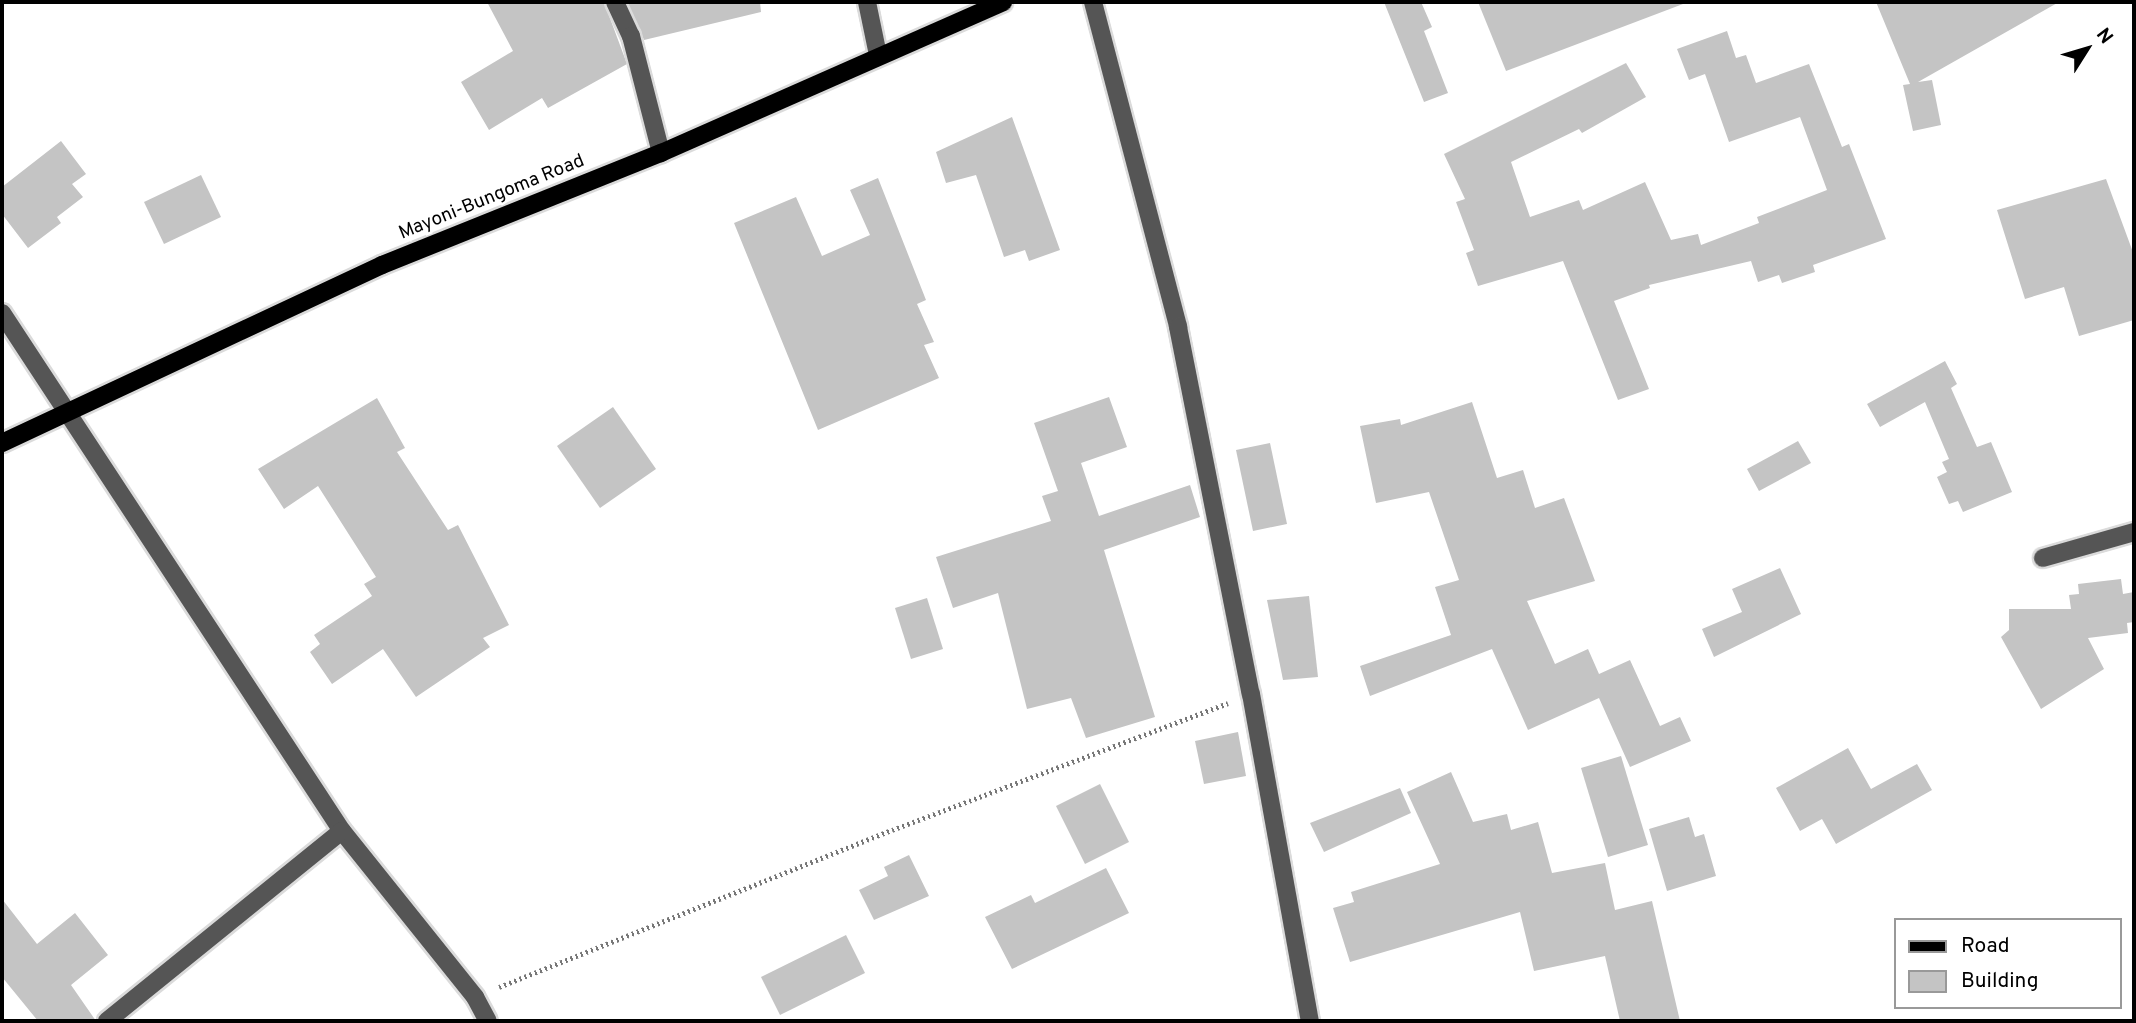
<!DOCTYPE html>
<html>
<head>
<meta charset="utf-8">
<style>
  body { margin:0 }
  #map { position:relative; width:2136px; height:1023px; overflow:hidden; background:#fff; font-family:Overpass,sans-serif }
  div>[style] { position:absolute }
  .building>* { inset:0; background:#c4c4c4 }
  .path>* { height:4.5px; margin-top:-2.25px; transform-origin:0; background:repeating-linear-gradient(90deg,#777 0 2px,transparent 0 5.5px) }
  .roads { filter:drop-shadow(2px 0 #dbdbdb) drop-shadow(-2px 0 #dbdbdb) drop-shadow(0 2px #dbdbdb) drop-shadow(0 -2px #dbdbdb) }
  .minor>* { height:18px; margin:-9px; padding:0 9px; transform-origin:9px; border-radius:9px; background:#555 }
  .major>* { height:18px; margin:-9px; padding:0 9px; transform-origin:9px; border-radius:9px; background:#000 }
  span { translate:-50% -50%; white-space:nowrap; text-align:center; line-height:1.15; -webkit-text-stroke:5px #fff; paint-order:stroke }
  .street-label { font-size:19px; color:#000 }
  .frame { position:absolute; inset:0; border:4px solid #000; pointer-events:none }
  .legend { position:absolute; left:1894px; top:918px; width:228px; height:91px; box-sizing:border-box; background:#fff; border:2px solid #999; margin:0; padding:9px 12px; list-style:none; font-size:21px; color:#000 }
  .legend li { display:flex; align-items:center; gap:14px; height:35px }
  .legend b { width:35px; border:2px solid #999 }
  .north { position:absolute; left:2052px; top:14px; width:70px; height:70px; -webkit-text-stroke:5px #fff; paint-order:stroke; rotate:53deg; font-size:19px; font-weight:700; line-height:28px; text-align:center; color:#000 }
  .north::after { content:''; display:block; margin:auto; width:24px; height:32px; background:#000; clip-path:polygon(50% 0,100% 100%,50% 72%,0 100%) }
</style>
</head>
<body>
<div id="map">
  <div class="building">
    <div style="clip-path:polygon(487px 2px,604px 2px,627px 64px,548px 108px,542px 98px,489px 130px,461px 82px,513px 51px)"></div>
    <div style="clip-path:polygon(627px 2px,760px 2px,761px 12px,644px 40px)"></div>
    <div style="clip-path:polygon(1384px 2px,1421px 2px,1432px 27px,1424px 31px,1448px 93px,1424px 102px)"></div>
    <div style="clip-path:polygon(1478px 2px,1682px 2px,1683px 4px,1506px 71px)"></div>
    <div style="clip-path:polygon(1876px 2px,2059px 2px,1918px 82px,1932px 80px,1941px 125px,1913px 131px,1903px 85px,1910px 84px)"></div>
    <div style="clip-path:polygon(1727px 31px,1736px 58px,1746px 55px,1756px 83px,1809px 64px,1842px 147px,1849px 144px,1886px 239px,1813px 265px,1815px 272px,1782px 283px,1779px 275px,1758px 282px,1751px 261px,1649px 285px,1650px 288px,1614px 301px,1649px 389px,1618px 400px,1563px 261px,1478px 286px,1466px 253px,1474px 250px,1456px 202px,1465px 199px,1444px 154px,1626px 63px,1646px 97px,1582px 133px,1579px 129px,1511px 162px,1530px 217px,1579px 200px,1583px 210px,1645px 182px,1671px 240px,1698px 234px,1701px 245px,1759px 223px,1757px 217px,1827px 190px,1800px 117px,1729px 142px,1705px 74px,1689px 80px,1677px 49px)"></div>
    <div style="clip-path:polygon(1012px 117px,1060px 250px,1029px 261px,1025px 250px,1004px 257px,976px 175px,946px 183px,936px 152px)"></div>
    <div style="clip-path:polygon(61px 141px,86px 174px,72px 184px,83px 197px,57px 217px,61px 223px,28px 248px,2px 214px,2px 187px)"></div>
    <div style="clip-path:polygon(201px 175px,221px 217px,164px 244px,144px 202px)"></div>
    <div style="clip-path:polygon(878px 178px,926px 300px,917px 304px,934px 342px,924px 345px,939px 378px,818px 430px,734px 223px,796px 197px,822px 256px,870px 235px,850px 190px)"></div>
    <div style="clip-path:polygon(2106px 179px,2134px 255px,2134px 320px,2079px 336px,2064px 287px,2025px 299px,1997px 210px)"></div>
    <div style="clip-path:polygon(1945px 361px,1957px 384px,1951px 388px,1977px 447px,1991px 442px,2012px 492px,1963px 512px,1958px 501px,1949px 504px,1937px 477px,1947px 472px,1942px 462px,1949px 459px,1925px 402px,1880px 427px,1867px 404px)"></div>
    <div style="clip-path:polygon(1109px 397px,1127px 447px,1081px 463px,1099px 516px,1190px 485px,1200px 517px,1104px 550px,1155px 717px,1086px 738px,1071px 698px,1027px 709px,998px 593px,953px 608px,936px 557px,1051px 521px,1042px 496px,1058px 491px,1034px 423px)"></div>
    <div style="clip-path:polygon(377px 398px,405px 448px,397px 452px,448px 530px,458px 525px,509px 625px,483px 638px,490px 647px,416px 697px,383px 649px,332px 684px,310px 652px,320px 644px,314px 635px,372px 596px,364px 584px,376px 577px,318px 486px,284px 509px,258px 469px)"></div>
    <div style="clip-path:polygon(1472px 402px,1497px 478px,1523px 470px,1535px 508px,1564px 498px,1595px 581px,1527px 601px,1555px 664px,1588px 649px,1599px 674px,1630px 660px,1660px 726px,1680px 717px,1691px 741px,1630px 767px,1599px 698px,1528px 730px,1492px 649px,1370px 696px,1360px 666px,1451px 635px,1435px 587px,1459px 580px,1429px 492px,1376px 503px,1360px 426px,1400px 419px,1401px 425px)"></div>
    <div style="clip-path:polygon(613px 407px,656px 469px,600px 508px,557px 446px)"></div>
    <div style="clip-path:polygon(1798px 441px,1811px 463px,1759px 491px,1747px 469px)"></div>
    <div style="clip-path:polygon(1270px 443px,1287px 524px,1253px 531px,1236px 450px)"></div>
    <div style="clip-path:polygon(1780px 568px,1801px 614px,1714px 657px,1702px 629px,1742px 612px,1732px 589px)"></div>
    <div style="clip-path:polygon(2121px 579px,2123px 594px,2134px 592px,2134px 622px,2127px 623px,2128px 633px,2088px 638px,2104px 669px,2041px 709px,2001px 637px,2009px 630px,2009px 609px,2071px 609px,2069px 595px,2079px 594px,2078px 584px)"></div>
    <div style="clip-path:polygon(1309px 596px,1318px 677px,1283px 680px,1267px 600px)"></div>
    <div style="clip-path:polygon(927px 598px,943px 649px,911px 659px,895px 608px)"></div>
    <div style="clip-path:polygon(1238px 732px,1246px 776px,1204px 784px,1195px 741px)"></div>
    <div style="clip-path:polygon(1848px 748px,1871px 789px,1917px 764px,1932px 790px,1836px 844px,1822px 819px,1800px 831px,1776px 788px)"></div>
    <div style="clip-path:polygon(1621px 756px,1648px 845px,1608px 857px,1581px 768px)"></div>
    <div style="clip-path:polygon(1451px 772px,1473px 822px,1507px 814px,1511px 830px,1538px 822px,1552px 873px,1605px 863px,1615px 910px,1652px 901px,1680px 1021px,1620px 1021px,1605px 956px,1534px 971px,1520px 912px,1350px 962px,1333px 908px,1354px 902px,1351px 892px,1440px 864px,1407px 792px)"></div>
    <div style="clip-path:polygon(1100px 784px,1129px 842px,1085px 864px,1056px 806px)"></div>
    <div style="clip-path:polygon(1400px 788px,1411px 813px,1324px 852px,1310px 823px)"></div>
    <div style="clip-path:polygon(1689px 817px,1695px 837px,1704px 834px,1716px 876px,1667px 891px,1649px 829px)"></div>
    <div style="clip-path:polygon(909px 855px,929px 896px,874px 920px,859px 890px,888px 876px,884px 867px)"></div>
    <div style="clip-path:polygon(1106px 868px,1129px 913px,1012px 969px,985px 917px,1031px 895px,1035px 903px)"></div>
    <div style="clip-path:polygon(2px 899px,37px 944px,75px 913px,108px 955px,71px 985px,96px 1021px,38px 1021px,2px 977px)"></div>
    <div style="clip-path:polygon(846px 935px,865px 973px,780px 1015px,761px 977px)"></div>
  </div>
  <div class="path">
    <div style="left:499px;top:987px;width:423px;rotate:-21.8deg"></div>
    <div style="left:892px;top:830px;width:359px;rotate:-20.7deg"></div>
  </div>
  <div class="roads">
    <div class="minor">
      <div style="left:615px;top:2px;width:38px;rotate:65deg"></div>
      <div style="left:631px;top:36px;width:121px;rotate:75.6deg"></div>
      <div style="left:867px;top:2px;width:54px;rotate:78.3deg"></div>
      <div style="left:1093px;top:2px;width:336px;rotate:75.3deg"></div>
      <div style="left:1178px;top:327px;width:374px;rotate:78.8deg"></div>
      <div style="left:1251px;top:694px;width:332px;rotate:79.8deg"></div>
      <div style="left:2px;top:313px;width:620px;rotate:56.72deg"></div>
      <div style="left:342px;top:831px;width:213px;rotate:51.3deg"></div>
      <div style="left:475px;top:997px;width:27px;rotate:62deg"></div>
      <div style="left:2043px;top:558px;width:95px;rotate:-15.9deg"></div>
      <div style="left:107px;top:1021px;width:302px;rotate:-39deg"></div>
    </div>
    <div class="major">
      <div style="left:2px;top:443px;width:420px;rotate:-25.1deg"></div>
      <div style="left:382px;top:265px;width:301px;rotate:-21.9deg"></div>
      <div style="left:661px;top:153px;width:374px;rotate:-23.8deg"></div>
    </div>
  </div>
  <div class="street-label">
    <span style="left:492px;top:198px;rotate:-22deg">Mayoni-Bungoma Road</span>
  </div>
  <div class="frame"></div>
  <ul class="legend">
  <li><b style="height:9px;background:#000"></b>Road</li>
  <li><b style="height:19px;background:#c4c4c4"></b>Building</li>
  </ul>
  <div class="north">N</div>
</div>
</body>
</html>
